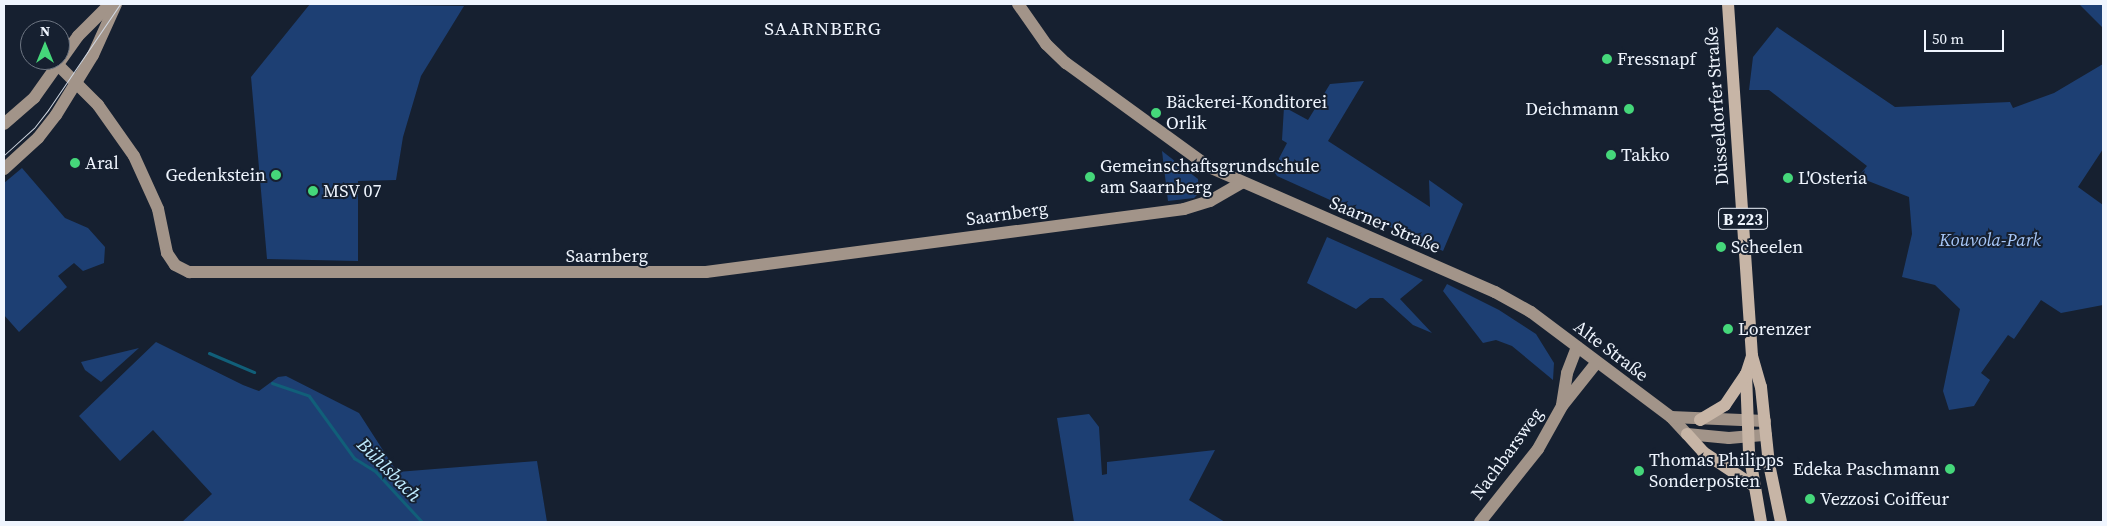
<!DOCTYPE html>
<html>
<head>
<meta charset="utf-8">
<style>
  body { margin:0 }
  #map { position:relative; width:2107px; height:526px; overflow:hidden; background:#162030; font-family:"Source Serif 4",serif }
  div>[style] { position:absolute }
  .green>* { inset:0; background:#1d3f73 }
  .stream>* { height:3px; margin:-1.5px; padding:0 1.5px; transform-origin:1.5px; border-radius:1.5px; background:#115f79 }
  .secondary>* { height:12px; margin:-6px; padding:0 6px; transform-origin:6px; border-radius:6px; background:#a29489 }
  .primary>* { height:12px; margin:-6px; padding:0 6px; transform-origin:6px; border-radius:6px; background:#c7b5a6 }
  .tram>* { height:1px; margin:-0.5px; padding:0 0.5px; transform-origin:0.5px; border-radius:0.5px; background:#d0d7e1 }
  .dots>* { width:14px; height:14px; translate:-50% -50%; box-sizing:border-box; border:2px solid #162030; border-radius:50% }
  span { translate:-50% -50%; white-space:nowrap; text-align:center; line-height:1.15; -webkit-text-stroke:4px #162030; paint-order:stroke }
  .shield-label span { padding:1px 4px; background:#162030; border:1px solid; border-radius:4px; -webkit-text-stroke-width:0 }
  .shield-label { font-size:16px; color:#eff5fe; font-weight:700 }
  .poi-label { font-size:18px; color:#eff5fe }
  .left { translate:0 -50%; text-align:left }
  .right { translate:-100% -50%; text-align:right }
  .street-label { font-size:18px; color:#eff5fe }
  .park-label { font-size:18px; color:#a7c7f8; font-style:italic }
  .neighbourhood-label { font-size:19px; color:#eff5fe; letter-spacing:1px }
  .water-label { font-size:19px; color:#c0ecff; font-style:italic }
  .frame { position:absolute; inset:0; border:5px solid #eff5fe; pointer-events:none }
  .north { position:absolute; left:20px; top:20px; width:50px; height:50px; box-sizing:border-box; background:#162030; border:1px solid #6d7582; border-radius:50%; rotate:0deg; font-size:14px; font-weight:700; line-height:20px; text-align:center; color:#eff5fe }
  .north::after { content:''; display:block; margin:auto; width:18px; height:22px; background:#45d77a; clip-path:polygon(50% 0,100% 100%,50% 72%,0 100%) }
  .scale { position:absolute; left:1924px; top:30px; width:80px; height:22px; box-sizing:border-box; border:2px solid #eff5fe; border-top:0; padding-left:6px; font-size:15px; line-height:18px; white-space:nowrap; color:#eff5fe; -webkit-text-stroke:4px #162030; paint-order:stroke }
</style>
</head>
<body>
<div id="map">
  <div class="green">
    <div style="clip-path:polygon(310px 4px,464px 6px,421px 76px,403px 137px,396px 180px,358px 181px,358px 261px,267px 259px,251px 77px)"></div>
    <div style="clip-path:polygon(2079px 4px,2103px 4px,2103px 28px)"></div>
    <div style="clip-path:polygon(1777px 27px,1895px 107px,2010px 102px,2013px 108px,2054px 93px,2103px 64px,2103px 149px,2078px 187px,2103px 205px,2103px 305px,2061px 313px,2041px 300px,2014px 339px,2008px 335px,1981px 373px,1990px 380px,1974px 406px,1949px 410px,1943px 391px,1960px 309px,1935px 285px,1902px 277px,1912px 234px,1909px 197px,1858px 177px,1867px 166px,1769px 90px,1749px 90px,1753px 57px)"></div>
    <div style="clip-path:polygon(1364px 81px,1328px 141px,1430px 207px,1429px 180px,1463px 204px,1443px 251px,1277px 176px,1273px 170px,1287px 143px,1282px 140px,1284px 107px,1308px 120px,1330px 84px)"></div>
    <div style="clip-path:polygon(1162px 151px,1198px 179px,1199px 193px,1194px 198px,1168px 201px)"></div>
    <div style="clip-path:polygon(22px 168px,65px 218px,88px 228px,105px 247px,104px 263px,83px 271px,74px 263px,58px 276px,67px 287px,19px 332px,4px 315px,4px 183px)"></div>
    <div style="clip-path:polygon(1327px 237px,1423px 280px,1400px 299px,1432px 333px,1413px 325px,1383px 298px,1370px 298px,1356px 309px,1307px 283px)"></div>
    <div style="clip-path:polygon(1447px 284px,1499px 310px,1536px 334px,1554px 363px,1553px 380px,1512px 346px,1496px 340px,1483px 343px,1443px 291px)"></div>
    <div style="clip-path:polygon(156px 342px,243px 385px,259px 391px,278px 377px,286px 376px,359px 413px,397px 472px,537px 461px,547px 522px,182px 522px,212px 494px,153px 430px,120px 461px,79px 416px)"></div>
    <div style="clip-path:polygon(139px 348px,101px 382px,85px 370px,81px 362px)"></div>
    <div style="clip-path:polygon(1089px 414px,1099px 427px,1102px 475px,1107px 474px,1107px 462px,1215px 450px,1189px 500px,1225px 522px,1074px 522px,1057px 418px)"></div>
  </div>
  <div class="stream">
    <div style="left:209px;top:353px;width:49px;rotate:22.9deg"></div>
    <div style="left:272px;top:383px;width:39px;rotate:19deg"></div>
    <div style="left:309px;top:396px;width:77px;rotate:54deg"></div>
    <div style="left:354px;top:458px;width:26px;rotate:32deg"></div>
    <div style="left:376px;top:472px;width:68px;rotate:47.4deg"></div>
  </div>
  <div class="secondary">
    <div style="left:1018px;top:4px;width:49px;rotate:55deg"></div>
    <div style="left:1046px;top:44px;width:28px;rotate:44deg"></div>
    <div style="left:1066px;top:63px;width:177px;rotate:36deg"></div>
    <div style="left:1209px;top:167px;width:312px;rotate:23.6deg"></div>
    <div style="left:1495px;top:292px;width:41px;rotate:29.1deg"></div>
    <div style="left:1531px;top:312px;width:175px;rotate:36.9deg"></div>
    <div style="left:1671px;top:417px;width:23px;rotate:47deg"></div>
    <div style="left:1687px;top:434px;width:42px;rotate:5.4deg"></div>
    <div style="left:1729px;top:438px;width:37px;rotate:-5deg"></div>
    <div style="left:58px;top:65px;width:57px;rotate:45deg"></div>
    <div style="left:98px;top:105px;width:62px;rotate:54.8deg"></div>
    <div style="left:134px;top:156px;width:58px;rotate:65.6deg"></div>
    <div style="left:158px;top:209px;width:45px;rotate:78.4deg"></div>
    <div style="left:167px;top:253px;width:14px;rotate:56deg"></div>
    <div style="left:175px;top:265px;width:16px;rotate:27deg"></div>
    <div style="left:189px;top:272px;width:517px"></div>
    <div style="left:706px;top:272px;width:482px;rotate:-7.5deg"></div>
    <div style="left:1184px;top:209px;width:27px;rotate:-17deg"></div>
    <div style="left:1210px;top:201px;width:36px;rotate:-30deg"></div>
    <div style="left:4px;top:124px;width:40px;rotate:-41deg"></div>
    <div style="left:34px;top:98px;width:76px;rotate:-54.6deg"></div>
    <div style="left:78px;top:36px;width:45px;rotate:-45deg"></div>
    <div style="left:4px;top:169px;width:46px;rotate:-42.4deg"></div>
    <div style="left:38px;top:138px;width:29px;rotate:-52deg"></div>
    <div style="left:56px;top:115px;width:70px;rotate:-58.3deg"></div>
    <div style="left:93px;top:55px;width:56px;rotate:-65.7deg"></div>
    <div style="left:1562px;top:405px;width:32px;rotate:-81deg"></div>
    <div style="left:1567px;top:373px;width:28px;rotate:-69deg"></div>
    <div style="left:1671px;top:417px;width:94px;rotate:2.4deg"></div>
    <div style="left:1480px;top:522px;width:93px;rotate:-51.5deg"></div>
    <div style="left:1538px;top:449px;width:49px;rotate:-60.8deg"></div>
    <div style="left:1562px;top:406px;width:56px;rotate:-51.5deg"></div>
  </div>
  <div class="primary">
    <div style="left:1728px;top:4px;width:353px;rotate:86.1deg"></div>
    <div style="left:1752px;top:356px;width:32px;rotate:74deg"></div>
    <div style="left:1761px;top:387px;width:77px;rotate:84.1deg"></div>
    <div style="left:1769px;top:464px;width:59px;rotate:78.3deg"></div>
    <div style="left:1752px;top:356px;width:19px;rotate:108deg"></div>
    <div style="left:1746px;top:374px;width:78px;rotate:87.8deg"></div>
    <div style="left:1749px;top:452px;width:71px;rotate:80.3deg"></div>
    <div style="left:1700px;top:420px;width:29px;rotate:-31deg"></div>
    <div style="left:1725px;top:405px;width:37px;rotate:-56deg"></div>
    <div style="left:1687px;top:434px;width:24px;rotate:48deg"></div>
    <div style="left:1703px;top:452px;width:61px;rotate:33.7deg"></div>
  </div>
  <div class="tram">
    <div style="left:4px;top:155px;width:40px;rotate:-42deg"></div>
    <div style="left:34px;top:128px;width:23px;rotate:-52deg"></div>
    <div style="left:48px;top:110px;width:128px;rotate:-55.8deg"></div>
  </div>
  <div class="dots">
    <div style="left:1607px;top:59px;background:#45d77a"></div>
    <div style="left:1629px;top:109px;background:#45d77a"></div>
    <div style="left:1156px;top:113px;background:#45d77a"></div>
    <div style="left:1611px;top:155px;background:#45d77a"></div>
    <div style="left:75px;top:163px;background:#45d77a"></div>
    <div style="left:276px;top:175px;background:#45d77a"></div>
    <div style="left:1090px;top:177px;background:#45d77a"></div>
    <div style="left:1788px;top:178px;background:#45d77a"></div>
    <div style="left:313px;top:191px;background:#45d77a"></div>
    <div style="left:1721px;top:247px;background:#45d77a"></div>
    <div style="left:1728px;top:329px;background:#45d77a"></div>
    <div style="left:1950px;top:469px;background:#45d77a"></div>
    <div style="left:1639px;top:471px;background:#45d77a"></div>
    <div style="left:1810px;top:499px;background:#45d77a"></div>
  </div>
  <div class="shield-label">
    <span style="left:1743px;top:219px">B 223</span>
  </div>
  <div class="poi-label">
    <span class="left" style="left:1617px;top:59px">Fressnapf</span>
    <span class="left" style="left:1166px;top:113px">Bäckerei-Konditorei<br>Orlik</span>
    <span class="right" style="left:1619px;top:109px">Deichmann</span>
    <span class="left" style="left:1621px;top:155px">Takko</span>
    <span class="left" style="left:85px;top:163px">Aral</span>
    <span class="left" style="left:1100px;top:177px">Gemeinschaftsgrundschule<br>am Saarnberg</span>
    <span class="right" style="left:266px;top:175px">Gedenkstein</span>
    <span class="left" style="left:1798px;top:178px">L'Osteria</span>
    <span class="left" style="left:323px;top:191px">MSV 07</span>
    <span class="left" style="left:1731px;top:247px">Scheelen</span>
    <span class="left" style="left:1738px;top:329px">Lorenzer</span>
    <span class="left" style="left:1649px;top:471px">Thomas Philipps<br>Sonderposten</span>
    <span class="right" style="left:1940px;top:469px">Edeka Paschmann</span>
    <span class="left" style="left:1820px;top:499px">Vezzosi Coiffeur</span>
  </div>
  <div class="street-label">
    <span style="left:1717px;top:106px;rotate:-94deg">Düsseldorfer Straße</span>
    <span style="left:1007px;top:214px;rotate:-8deg">Saarnberg</span>
    <span style="left:1385px;top:225px;rotate:23deg">Saarner Straße</span>
    <span style="left:607px;top:256px">Saarnberg</span>
    <span style="left:1611px;top:351px;rotate:37deg">Alte Straße</span>
    <span style="left:1507px;top:454px;rotate:-54deg">Nachbarsweg</span>
  </div>
  <div class="park-label">
    <span style="left:1990px;top:240px">Kouvola-Park</span>
  </div>
  <div class="neighbourhood-label">
    <span style="left:823px;top:29px">SAARNBERG</span>
  </div>
  <div class="water-label">
    <span style="left:389px;top:470px;rotate:45deg">Bühlsbach</span>
  </div>
  <div class="frame"></div>
  <div class="north">N</div>
  <div class="scale">50 m</div>
</div>
</body>
</html>
